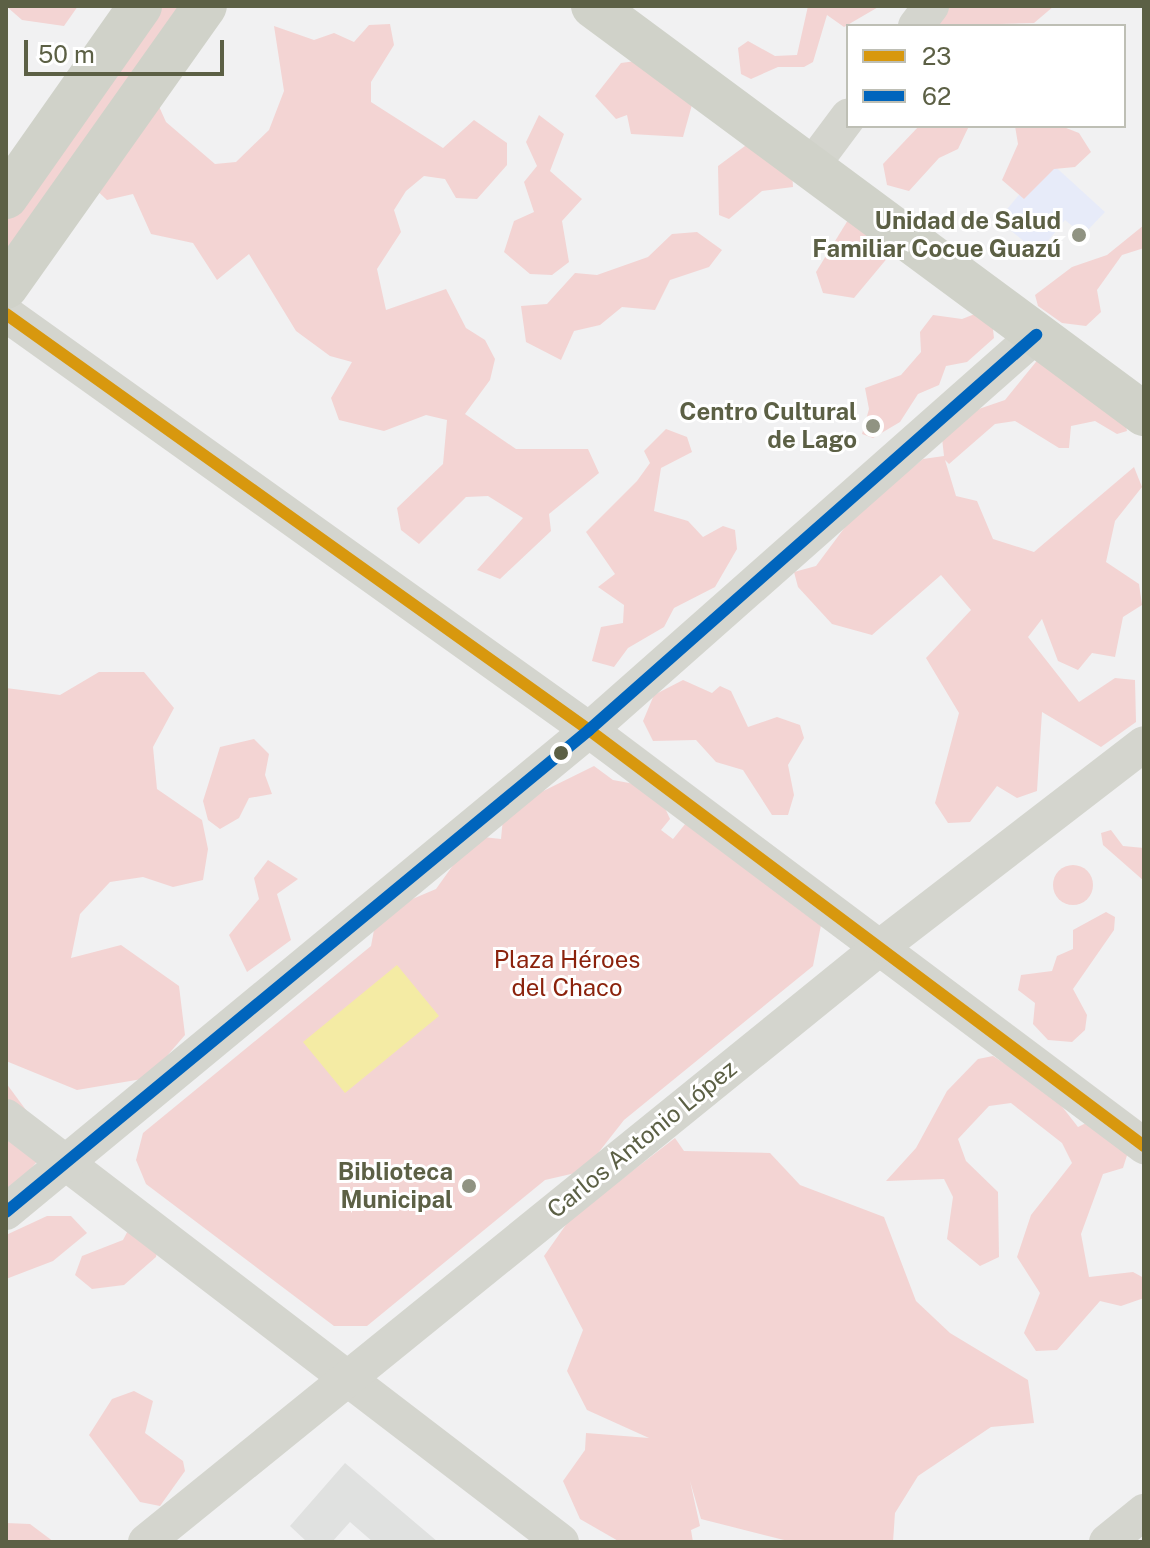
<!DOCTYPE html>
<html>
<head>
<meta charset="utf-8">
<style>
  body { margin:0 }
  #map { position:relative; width:1150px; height:1548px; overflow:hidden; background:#f1f1f2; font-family:"Public Sans",sans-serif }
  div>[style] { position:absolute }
  .education>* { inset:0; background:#e0e1e0 }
  .medical>* { inset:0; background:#e7ebf9 }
  .green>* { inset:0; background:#f3d4d3 }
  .round { border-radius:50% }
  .water>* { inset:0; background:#f4eba4 }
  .minor>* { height:36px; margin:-18px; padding:0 18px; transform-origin:18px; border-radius:18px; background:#d4d5ce }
  .major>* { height:44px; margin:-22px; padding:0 22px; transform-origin:22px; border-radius:22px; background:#d0d2c9 }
  .bus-1>* { height:12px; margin:-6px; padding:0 6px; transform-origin:6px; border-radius:6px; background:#d8980e }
  .bus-2>* { height:12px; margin:-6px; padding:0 6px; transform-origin:6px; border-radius:6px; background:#0065bd }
  .dots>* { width:22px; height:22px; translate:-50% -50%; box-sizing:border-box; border:4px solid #fff; border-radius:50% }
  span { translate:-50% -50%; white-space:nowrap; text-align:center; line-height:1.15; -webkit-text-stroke:6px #fff; paint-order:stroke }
  .poi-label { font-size:24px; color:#5c6045; font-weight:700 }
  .right { translate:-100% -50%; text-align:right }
  .park-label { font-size:24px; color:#8b220c }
  .street-label { font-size:24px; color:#5c6045 }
  .frame { position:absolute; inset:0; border:8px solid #5c6045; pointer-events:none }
  .legend { position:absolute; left:846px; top:24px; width:280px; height:104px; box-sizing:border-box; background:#fff; border:2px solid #bebfb5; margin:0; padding:10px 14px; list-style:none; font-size:24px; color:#5c6045 }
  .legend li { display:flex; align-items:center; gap:16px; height:40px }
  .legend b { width:40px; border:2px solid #bebfb5 }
  .scale { position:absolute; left:24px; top:40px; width:200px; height:36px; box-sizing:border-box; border:4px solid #5c6045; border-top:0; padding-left:10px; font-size:24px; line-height:28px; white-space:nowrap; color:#5c6045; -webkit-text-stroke:6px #fff; paint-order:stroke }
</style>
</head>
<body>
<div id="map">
  <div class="education">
    <div style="clip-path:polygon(345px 1463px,438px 1542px,439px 1542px,373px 1542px,350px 1522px,332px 1542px,307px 1542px,290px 1526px)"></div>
  </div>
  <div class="medical">
    <div style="clip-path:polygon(1048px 160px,1105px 212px,1083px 235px,1065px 220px,1038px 253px,998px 220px)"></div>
  </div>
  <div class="green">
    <div style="clip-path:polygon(6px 6px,78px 6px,64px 26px,22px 20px)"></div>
    <div style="clip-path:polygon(160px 6px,186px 6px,6px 259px,6px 221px)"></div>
    <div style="clip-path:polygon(808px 6px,880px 6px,844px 27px,827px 15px,813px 62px,804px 67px,778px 67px,751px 79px,741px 74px,738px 48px,748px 41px,775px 56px,797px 55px)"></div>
    <div style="clip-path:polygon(946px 6px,1054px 6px,1034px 23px,923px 26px)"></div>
    <div style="clip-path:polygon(390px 24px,394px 45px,371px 82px,371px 102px,443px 148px,474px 120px,507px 143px,507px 165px,477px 199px,456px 198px,445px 179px,424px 176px,406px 191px,394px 210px,401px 232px,377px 269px,386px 310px,446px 289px,466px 328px,485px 340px,495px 359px,490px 380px,465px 414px,516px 449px,588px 449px,599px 473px,549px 514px,551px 531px,500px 579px,477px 570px,523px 518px,488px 496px,466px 497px,419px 544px,401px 530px,397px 508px,443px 464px,447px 420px,426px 415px,384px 431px,339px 420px,331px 398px,352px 362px,330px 356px,296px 331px,249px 254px,217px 280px,193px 243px,151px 234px,133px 194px,107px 200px,90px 184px,157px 102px,166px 122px,215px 164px,236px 162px,269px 130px,284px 91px,274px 26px,314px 40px,334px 33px,354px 42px,369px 25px)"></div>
    <div style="clip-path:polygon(643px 60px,695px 94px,683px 137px,631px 134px,627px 115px,616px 119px,595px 96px,621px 63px)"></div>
    <div style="clip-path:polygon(539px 115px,564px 134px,550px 171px,582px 199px,562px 221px,569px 262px,552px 275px,530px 274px,504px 252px,514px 221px,534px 212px,524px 182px,537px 166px,526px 142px)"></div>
    <div style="clip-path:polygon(919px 126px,969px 126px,958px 149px,939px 158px,909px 191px,887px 185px,883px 164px)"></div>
    <div style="clip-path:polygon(1015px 126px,1061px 126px,1079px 133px,1091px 152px,1075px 167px,1054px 169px,1024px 199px,1002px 180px,1018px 144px)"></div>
    <div style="clip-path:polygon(768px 145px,791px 154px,793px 187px,762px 191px,729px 219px,719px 215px,718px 166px,745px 146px)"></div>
    <div style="clip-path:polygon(848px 220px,887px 235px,889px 256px,854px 298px,823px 293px,816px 272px)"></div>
    <div style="clip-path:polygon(1144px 225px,1144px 248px,1122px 255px,1097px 290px,1101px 312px,1086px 326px,1062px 323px,1038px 306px,1035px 295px,1072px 267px,1107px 255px)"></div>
    <div style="clip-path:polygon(697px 232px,722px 250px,709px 267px,670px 280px,655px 310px,622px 307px,600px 325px,574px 331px,561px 360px,526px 342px,521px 306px,547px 304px,575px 273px,597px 275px,648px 257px,672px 234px)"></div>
    <div style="clip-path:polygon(980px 312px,992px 321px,994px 338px,967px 362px,946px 366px,939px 385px,918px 394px,900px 422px,873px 438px,862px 434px,869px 409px,865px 388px,901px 375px,921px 352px,920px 332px,933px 315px,962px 319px)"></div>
    <div style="clip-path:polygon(1044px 352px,1125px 421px,1127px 431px,1117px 434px,1095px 421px,1071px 426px,1069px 448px,1059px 448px,1015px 421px,995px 424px,949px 464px,945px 460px,956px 496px,977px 501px,993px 539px,1034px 552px,1134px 467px,1142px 487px,1115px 521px,1106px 562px,1139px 584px,1142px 605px,1123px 617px,1115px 657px,1092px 653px,1078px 670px,1058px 661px,1042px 619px,1028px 637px,1079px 702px,1115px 678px,1135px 680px,1136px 722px,1101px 747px,1042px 712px,1037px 791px,1017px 798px,997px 786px,970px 822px,948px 823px,935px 803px,959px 713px,926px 658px,971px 610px,941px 575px,872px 635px,832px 624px,798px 587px,794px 572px,816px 566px,854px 515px,923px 459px,944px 456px,942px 438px,970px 412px,1005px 400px)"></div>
    <div style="clip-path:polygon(666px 429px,687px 437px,692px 452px,661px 468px,654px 511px,688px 521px,703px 537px,723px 526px,735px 530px,737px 549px,715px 587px,674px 608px,664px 627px,628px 648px,614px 667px,592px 661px,601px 627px,623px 623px,624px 605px,598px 587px,615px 574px,586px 532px,637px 481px,650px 463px,644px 451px)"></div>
    <div style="clip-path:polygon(99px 672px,144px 672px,174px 708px,153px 747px,157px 789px,202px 820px,208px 849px,203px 880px,173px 887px,143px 877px,110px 882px,80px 914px,71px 958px,121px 945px,179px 986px,185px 1035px,148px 1078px,77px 1090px,6px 1061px,6px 688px,60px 695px)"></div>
    <div style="clip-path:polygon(683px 680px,712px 693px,720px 686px,731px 691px,748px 727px,777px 717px,800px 725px,804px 738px,788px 765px,794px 795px,788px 815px,772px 815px,743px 770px,716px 762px,696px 740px,653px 741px,643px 721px,654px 695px)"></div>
    <div style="clip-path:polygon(254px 739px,269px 754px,265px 775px,272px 794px,249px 798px,239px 818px,220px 829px,208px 820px,203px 801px,220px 747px)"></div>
    <div style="clip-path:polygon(594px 766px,613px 780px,656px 788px,670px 819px,661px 830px,673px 839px,686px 823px,822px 920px,813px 966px,624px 1120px,584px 1171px,545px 1180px,367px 1326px,334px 1326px,146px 1184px,136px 1160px,143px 1133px,371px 946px,377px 914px,436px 889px,474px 836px,501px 839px,503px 818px,519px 803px)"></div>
    <div style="clip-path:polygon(1111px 830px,1123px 846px,1144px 848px,1144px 881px,1103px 845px,1101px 833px)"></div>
    <div style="clip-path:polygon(268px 860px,298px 879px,277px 894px,291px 940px,247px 972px,229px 935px,259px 899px,254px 878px)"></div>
    <div class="round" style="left:1053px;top:865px;width:40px;height:40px"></div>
    <div style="clip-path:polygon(1106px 912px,1115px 917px,1114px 930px,1073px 989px,1087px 1015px,1085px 1030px,1072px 1042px,1048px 1040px,1033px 1024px,1035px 1003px,1018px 990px,1021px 975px,1052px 971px,1057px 956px,1073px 949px,1073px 930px)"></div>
    <div style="clip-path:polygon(993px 1056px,1053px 1095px,1078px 1127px,1098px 1117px,1130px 1146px,1123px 1168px,1103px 1174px,1081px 1234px,1089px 1277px,1133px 1272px,1144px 1278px,1144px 1298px,1121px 1306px,1100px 1301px,1057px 1350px,1036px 1351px,1024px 1333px,1040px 1293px,1017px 1257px,1031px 1215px,1072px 1163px,1062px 1143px,1011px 1103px,989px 1106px,958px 1139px,966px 1161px,998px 1192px,999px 1257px,980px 1266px,947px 1239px,953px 1197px,944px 1179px,886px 1181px,916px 1148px,947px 1091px,978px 1059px)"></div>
    <div style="clip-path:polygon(6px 1083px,26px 1110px,40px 1158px,6px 1199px)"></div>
    <div style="clip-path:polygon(675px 1138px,684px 1151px,770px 1153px,800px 1185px,884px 1217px,916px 1301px,950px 1333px,1028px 1380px,1034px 1423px,991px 1427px,918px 1476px,895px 1513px,893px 1542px,792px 1542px,701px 1519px,690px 1481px,700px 1526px,691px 1530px,693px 1542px,620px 1542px,580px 1519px,563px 1481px,585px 1450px,586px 1433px,649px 1438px,587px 1410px,567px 1371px,583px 1330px,544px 1256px,570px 1219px)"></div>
    <div style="clip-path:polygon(47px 1216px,71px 1216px,87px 1233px,53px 1261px,6px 1279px,6px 1235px)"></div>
    <div style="clip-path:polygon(133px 1221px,162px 1225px,156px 1257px,124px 1285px,92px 1289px,75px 1275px,82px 1256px,123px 1240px)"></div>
    <div style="clip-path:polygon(134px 1391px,153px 1401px,145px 1433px,183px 1461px,185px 1471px,160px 1506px,140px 1502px,89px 1435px,112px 1399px)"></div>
    <div style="clip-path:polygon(6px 1523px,30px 1524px,54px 1542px,6px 1542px)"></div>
  </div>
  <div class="water">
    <div style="clip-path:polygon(397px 965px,439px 1016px,345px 1093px,303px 1042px)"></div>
  </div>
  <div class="minor">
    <div style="left:916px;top:26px;width:25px;rotate:-53deg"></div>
    <div style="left:810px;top:168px;width:64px;rotate:-53.3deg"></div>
    <div style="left:6px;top:314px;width:716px;rotate:35.51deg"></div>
    <div style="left:589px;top:730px;width:694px;rotate:36.85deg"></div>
    <div style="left:6px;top:1117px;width:699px;rotate:37.44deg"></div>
    <div style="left:6px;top:1212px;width:756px;rotate:-39.58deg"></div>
    <div style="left:589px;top:730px;width:597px;rotate:-41.47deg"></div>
    <div style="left:146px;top:1542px;width:948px;rotate:-39.01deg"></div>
    <div style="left:883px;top:945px;width:329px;rotate:-37.6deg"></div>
    <div style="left:1107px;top:1542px;width:48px;rotate:-39deg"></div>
  </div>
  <div class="major">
    <div style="left:593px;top:6px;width:686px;rotate:36.52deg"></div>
    <div style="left:6px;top:197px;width:233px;rotate:-54.9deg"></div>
    <div style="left:6px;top:287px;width:344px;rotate:-54.7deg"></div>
  </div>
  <div class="bus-1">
    <div style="left:6px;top:314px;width:716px;rotate:35.51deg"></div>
    <div style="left:589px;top:730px;width:694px;rotate:36.85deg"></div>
  </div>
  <div class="bus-2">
    <div style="left:6px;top:1212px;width:756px;rotate:-39.58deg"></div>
    <div style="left:589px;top:730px;width:597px;rotate:-41.47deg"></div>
  </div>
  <div class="dots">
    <div style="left:1079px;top:235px;background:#909382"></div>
    <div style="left:873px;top:426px;background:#909382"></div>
    <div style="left:561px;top:753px;background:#5c6045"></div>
    <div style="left:469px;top:1186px;background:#909382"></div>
  </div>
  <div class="poi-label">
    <span class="right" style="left:1061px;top:235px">Unidad de Salud<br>Familiar Cocue Guazú</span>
    <span class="right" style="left:857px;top:426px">Centro Cultural<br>de Lago</span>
    <span class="right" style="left:453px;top:1186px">Biblioteca<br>Municipal</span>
  </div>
  <div class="park-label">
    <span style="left:567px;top:974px">Plaza Héroes<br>del Chaco</span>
  </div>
  <div class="street-label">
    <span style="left:642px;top:1139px;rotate:-39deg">Carlos Antonio López</span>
  </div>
  <div class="frame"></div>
  <ul class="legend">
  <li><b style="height:10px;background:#d8980e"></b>23</li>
  <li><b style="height:10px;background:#0065bd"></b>62</li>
  </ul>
  <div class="scale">50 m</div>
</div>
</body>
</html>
